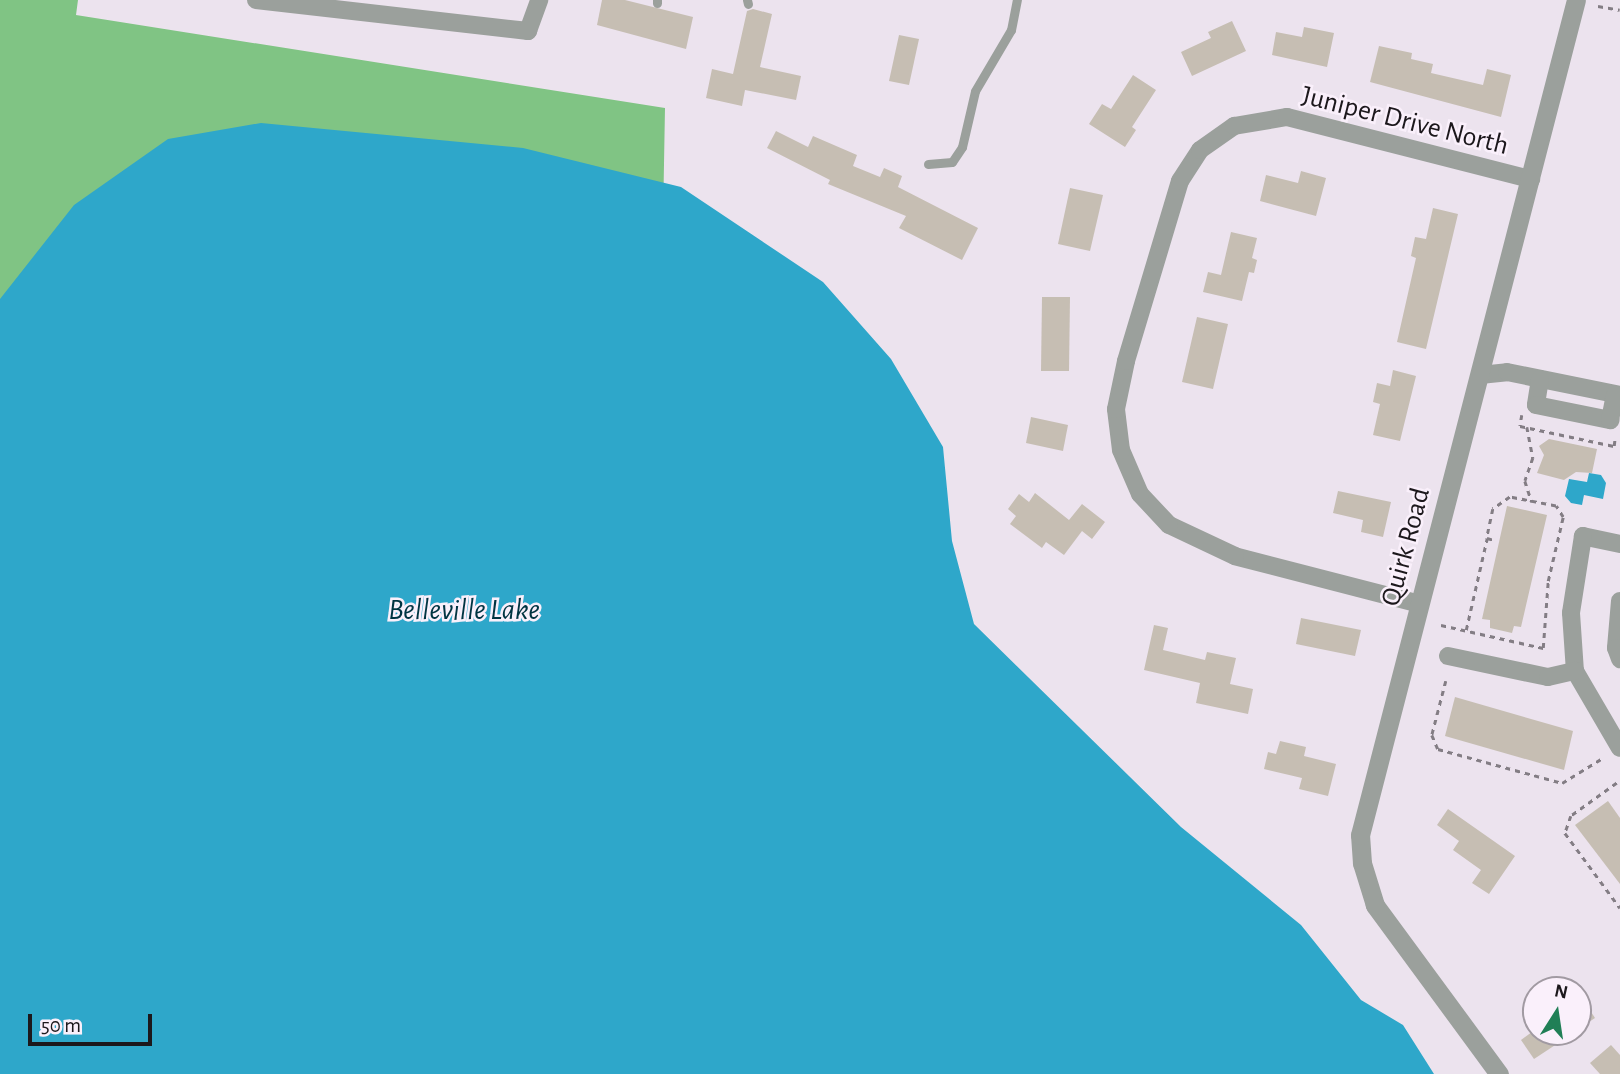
<!DOCTYPE html>
<html>
<head>
<meta charset="utf-8">
<style>
  body { margin:0 }
  #map { position:relative; width:1620px; height:1074px; overflow:hidden; background:#ece3ee; font-family:"Alegreya Sans",sans-serif }
  div>[style] { position:absolute }
  .forest>* { inset:0; background:#80c484 }
  .water>* { inset:0; background:#2ea7ca }
  .building>* { inset:0; background:#c6beb3 }
  .path>* { height:2.5px; margin-top:-1.25px; transform-origin:0; background:repeating-linear-gradient(90deg,#837d84 0 5px,transparent 0 10px) }
  .service>* { height:9px; margin:-4.5px; padding:0 4.5px; transform-origin:4.5px; border-radius:4.5px; background:#9ba09c }
  .minor>* { height:18px; margin:-9px; padding:0 9px; transform-origin:9px; border-radius:9px; background:#9ba09c }
  .tertiary>* { height:19px; margin:-9.5px; padding:0 9.5px; transform-origin:9.5px; border-radius:9.5px; background:#9ba09c }
  span { translate:-50% -50%; white-space:nowrap; text-align:center; line-height:1.15; -webkit-text-stroke:5px #faf0fb; paint-order:stroke }
  .street-label { font-size:28px; color:#1c181c }
  .water-label { font-size:30px; color:#003442; font-style:italic }
  .north { position:absolute; left:1522px; top:976px; width:70px; height:70px; box-sizing:border-box; background:#faf0fb; border:2px solid #a19aa2; border-radius:50%; rotate:12deg; font-size:19px; font-weight:700; line-height:28px; text-align:center; color:#1c181c }
  .north::after { content:''; display:block; margin:auto; width:24px; height:32px; background:#207f56; clip-path:polygon(50% 0,100% 100%,50% 72%,0 100%) }
  .scale { position:absolute; left:28px; top:1014px; width:124px; height:32px; box-sizing:border-box; border:4px solid #1c181c; border-top:0; padding-left:9px; font-size:21px; line-height:24px; white-space:nowrap; color:#1c181c; -webkit-text-stroke:5px #faf0fb; paint-order:stroke }
</style>
</head>
<body>
<div id="map">
  <div class="forest">
    <div style="clip-path:polygon(0 0,78px 0,76px 15px,665px 108px,662px 277px,0 387px)"></div>
  </div>
  <div class="water">
    <div style="clip-path:polygon(261px 123px,523px 148px,681px 187px,823px 282px,891px 359px,943px 447px,952px 541px,974px 624px,1181px 827px,1301px 925px,1361px 1000px,1403px 1025px,1434px 1074px,0 1074px,0 299px,74px 205px,168px 139px)"></div>
    <div style="clip-path:polygon(1589px 473px,1601px 475px,1606px 483px,1603px 499px,1584px 495px,1582px 505px,1571px 503px,1565px 496px,1569px 479px,1587px 482px)"></div>
  </div>
  <div class="building">
    <div style="clip-path:polygon(602px 0,625px 0,693px 17px,686px 49px,597px 25px)"></div>
    <div style="clip-path:polygon(753px 9px,772px 14px,760px 67px,801px 76px,796px 100px,745px 90px,742px 106px,706px 98px,712px 69px,733px 74px,747px 11px)"></div>
    <div style="clip-path:polygon(1232px 21px,1246px 51px,1192px 76px,1181px 52px,1211px 38px,1208px 32px)"></div>
    <div style="clip-path:polygon(1304px 27px,1334px 33px,1327px 67px,1272px 55px,1276px 32px,1302px 37px)"></div>
    <div style="clip-path:polygon(899px 35px,919px 39px,909px 85px,889px 81px)"></div>
    <div style="clip-path:polygon(1379px 46px,1412px 53px,1411px 59px,1433px 64px,1431px 73px,1483px 85px,1487px 69px,1511px 75px,1501px 117px,1370px 82px)"></div>
    <div style="clip-path:polygon(1133px 75px,1156px 90px,1132px 127px,1136px 130px,1125px 147px,1089px 124px,1102px 104px,1111px 109px)"></div>
    <div style="clip-path:polygon(776px 131px,808px 147px,813px 136px,857px 155px,853px 166px,880px 177px,884px 168px,902px 176px,898px 187px,978px 228px,962px 260px,899px 228px,906px 216px,828px 184px,830px 180px,767px 148px)"></div>
    <div style="clip-path:polygon(1301px 171px,1326px 178px,1316px 216px,1260px 201px,1266px 175px,1298px 183px)"></div>
    <div style="clip-path:polygon(1070px 188px,1103px 195px,1090px 251px,1058px 244px)"></div>
    <div style="clip-path:polygon(1433px 208px,1458px 214px,1426px 349px,1397px 342px,1416px 258px,1411px 256px,1415px 237px,1426px 239px)"></div>
    <div style="clip-path:polygon(1231px 232px,1257px 238px,1252px 258px,1257px 260px,1254px 273px,1249px 272px,1242px 301px,1203px 292px,1208px 272px,1221px 275px)"></div>
    <div style="clip-path:polygon(1042px 297px,1070px 297px,1069px 371px,1041px 371px)"></div>
    <div style="clip-path:polygon(1197px 317px,1228px 324px,1213px 389px,1182px 382px)"></div>
    <div style="clip-path:polygon(1393px 370px,1416px 376px,1400px 441px,1373px 435px,1380px 404px,1373px 402px,1377px 383px,1390px 386px)"></div>
    <div style="clip-path:polygon(1031px 417px,1068px 425px,1063px 451px,1026px 443px)"></div>
    <div style="clip-path:polygon(1549px 439px,1597px 449px,1592px 473px,1576px 472px,1564px 480px,1537px 473px,1544px 455px,1539px 446px)"></div>
    <div style="clip-path:polygon(1338px 491px,1391px 502px,1383px 537px,1361px 532px,1363px 520px,1333px 513px)"></div>
    <div style="clip-path:polygon(1035px 493px,1069px 520px,1082px 504px,1105px 522px,1092px 539px,1082px 531px,1064px 555px,1046px 542px,1042px 548px,1010px 524px,1016px 516px,1008px 509px,1019px 494px,1029px 502px)"></div>
    <div style="clip-path:polygon(1507px 506px,1547px 515px,1521px 627px,1514px 626px,1512px 633px,1490px 628px,1490px 620px,1482px 619px)"></div>
    <div style="clip-path:polygon(1301px 618px,1361px 630px,1355px 656px,1296px 644px)"></div>
    <div style="clip-path:polygon(1154px 625px,1168px 628px,1163px 650px,1205px 660px,1207px 652px,1236px 658px,1230px 684px,1253px 689px,1248px 714px,1196px 703px,1200px 683px,1144px 670px)"></div>
    <div style="clip-path:polygon(1455px 697px,1573px 731px,1564px 770px,1445px 736px)"></div>
    <div style="clip-path:polygon(1280px 741px,1306px 747px,1304px 756px,1336px 764px,1328px 796px,1299px 789px,1302px 778px,1264px 769px,1268px 752px,1276px 754px)"></div>
    <div style="clip-path:polygon(1608px 801px,1620px 818px,1620px 884px,1575px 825px)"></div>
    <div style="clip-path:polygon(1448px 809px,1515px 856px,1489px 894px,1472px 883px,1481px 870px,1453px 850px,1459px 841px,1437px 825px)"></div>
    <div style="clip-path:polygon(1578px 992px,1595px 1018px,1578px 1029px)"></div>
    <div style="clip-path:polygon(1532px 1032px,1575px 1032px,1534px 1059px,1521px 1040px)"></div>
    <div style="clip-path:polygon(1611px 1045px,1620px 1055px,1620px 1074px,1600px 1074px,1590px 1063px)"></div>
  </div>
  <div class="path">
    <div style="left:1598px;top:6px;width:22px;rotate:10deg"></div>
    <div style="left:1522px;top:415px;width:11px;rotate:100deg"></div>
    <div style="left:1520px;top:426px;width:96px;rotate:12deg"></div>
    <div style="left:1614px;top:446px;width:9px;rotate:-84deg"></div>
    <div style="left:1527px;top:427px;width:32px;rotate:79deg"></div>
    <div style="left:1533px;top:458px;width:24px;rotate:109deg"></div>
    <div style="left:1525px;top:481px;width:22px;rotate:72deg"></div>
    <div style="left:1441px;top:625px;width:105px;rotate:12.7deg"></div>
    <div style="left:1543px;top:648px;width:67px;rotate:-85.7deg"></div>
    <div style="left:1548px;top:581px;width:66px;rotate:-76.8deg"></div>
    <div style="left:1563px;top:517px;width:13px;rotate:-122deg"></div>
    <div style="left:1556px;top:506px;width:47px;rotate:-168.9deg"></div>
    <div style="left:1510px;top:497px;width:21px;rotate:145deg"></div>
    <div style="left:1493px;top:509px;width:30px;rotate:102deg"></div>
    <div style="left:1487px;top:538px;width:7px;rotate:16deg"></div>
    <div style="left:1466px;top:630px;width:94px;rotate:-77.1deg"></div>
    <div style="left:1446px;top:681px;width:56px;rotate:104.5deg"></div>
    <div style="left:1432px;top:735px;width:15px;rotate:67deg"></div>
    <div style="left:1438px;top:749px;width:129px;rotate:15.3deg"></div>
    <div style="left:1562px;top:783px;width:46px;rotate:-31.6deg"></div>
    <div style="left:1617px;top:783px;width:57px;rotate:144.3deg"></div>
    <div style="left:1571px;top:816px;width:18px;rotate:109deg"></div>
    <div style="left:1565px;top:833px;width:93px;rotate:53.7deg"></div>
  </div>
  <div class="service">
    <div style="left:747px;top:0;width:4px;rotate:76deg"></div>
    <div style="left:657px;top:3px;width:3px;rotate:-90deg"></div>
    <div style="left:928px;top:164px;width:24px;rotate:-5deg"></div>
    <div style="left:952px;top:162px;width:18px;rotate:-56deg"></div>
    <div style="left:962px;top:147px;width:57px;rotate:-76.9deg"></div>
    <div style="left:975px;top:91px;width:71px;rotate:-59.5deg"></div>
    <div style="left:1011px;top:30px;width:31px;rotate:-79deg"></div>
  </div>
  <div class="minor">
    <div style="left:256px;top:0;width:274px;rotate:6.5deg"></div>
    <div style="left:528px;top:31px;width:33px;rotate:-70deg"></div>
    <div style="left:1480px;top:375px;width:27px;rotate:-6deg"></div>
    <div style="left:1507px;top:372px;width:115px;rotate:11.5deg"></div>
    <div style="left:1540px;top:379px;width:26px;rotate:99deg"></div>
    <div style="left:1536px;top:405px;width:76px;rotate:11.5deg"></div>
    <div style="left:1610px;top:420px;width:25px;rotate:-79deg"></div>
    <div style="left:1620px;top:544px;width:38px;rotate:-168deg"></div>
    <div style="left:1583px;top:536px;width:78px;rotate:98.9deg"></div>
    <div style="left:1571px;top:613px;width:58px;rotate:86.1deg"></div>
    <div style="left:1575px;top:671px;width:89px;rotate:59.7deg"></div>
    <div style="left:1620px;top:601px;width:47px;rotate:94.9deg"></div>
    <div style="left:1616px;top:648px;width:12px;rotate:70deg"></div>
    <div style="left:1420px;top:604px;width:191px;rotate:-165.5deg"></div>
    <div style="left:1235px;top:556px;width:73px;rotate:-154.8deg"></div>
    <div style="left:1169px;top:525px;width:42px;rotate:-133.1deg"></div>
    <div style="left:1140px;top:494px;width:48px;rotate:-113.4deg"></div>
    <div style="left:1121px;top:450px;width:41px;rotate:-97deg"></div>
    <div style="left:1116px;top:409px;width:49px;rotate:-78.2deg"></div>
    <div style="left:1126px;top:361px;width:188px;rotate:-73.3deg"></div>
    <div style="left:1180px;top:181px;width:37px;rotate:-57deg"></div>
    <div style="left:1200px;top:150px;width:42px;rotate:-35.2deg"></div>
    <div style="left:1234px;top:126px;width:54px;rotate:-9.6deg"></div>
    <div style="left:1287px;top:117px;width:252px;rotate:14.3deg"></div>
    <div style="left:1448px;top:656px;width:102px;rotate:11.9deg"></div>
    <div style="left:1548px;top:677px;width:28px;rotate:-13deg"></div>
  </div>
  <div class="tertiary">
    <div style="left:1499px;top:1074px;width:210px;rotate:-126.3deg"></div>
    <div style="left:1375px;top:905px;width:44px;rotate:-107.2deg"></div>
    <div style="left:1362px;top:863px;width:28px;rotate:-94deg"></div>
    <div style="left:1360px;top:835px;width:862px;rotate:-75.5deg"></div>
  </div>
  <div class="street-label">
    <span style="left:1405px;top:121px;rotate:14deg">Juniper Drive North</span>
    <span style="left:1406px;top:547px;rotate:-75deg">Quirk Road</span>
  </div>
  <div class="water-label">
    <span style="left:464px;top:610px">Belleville Lake</span>
  </div>
  <div class="north">N</div>
  <div class="scale">50 m</div>
</div>
</body>
</html>
